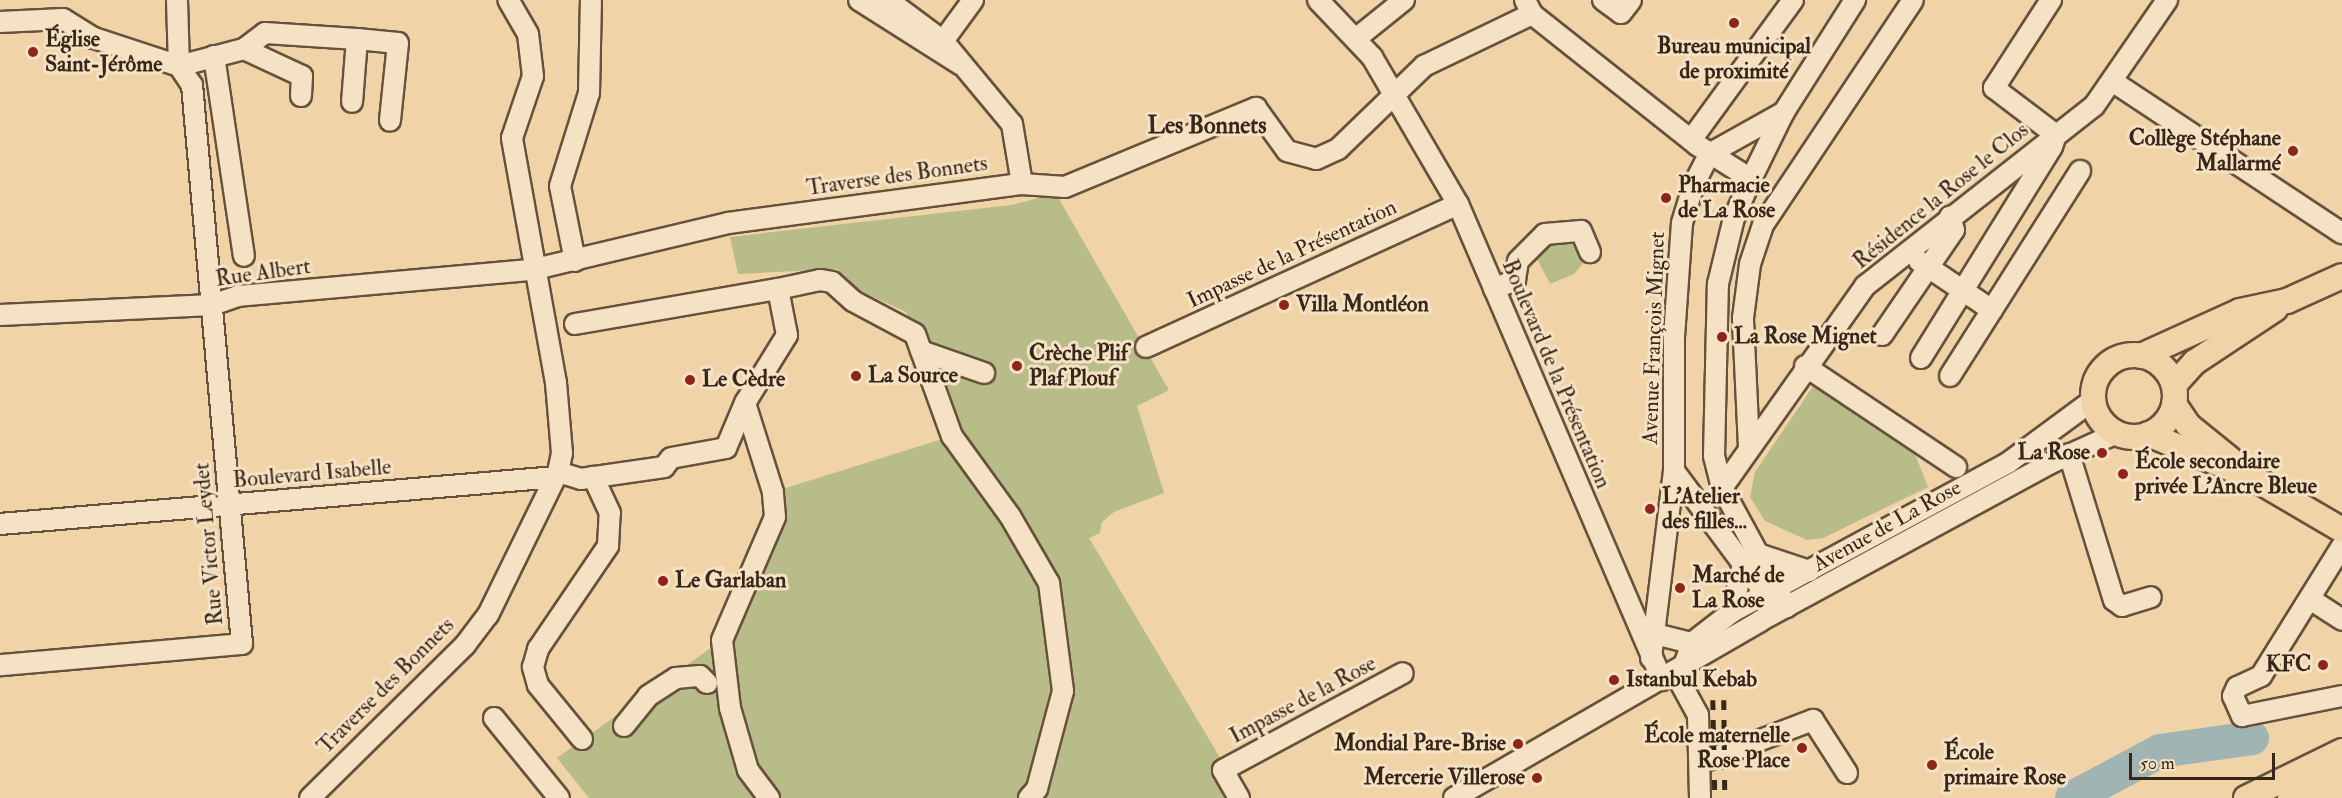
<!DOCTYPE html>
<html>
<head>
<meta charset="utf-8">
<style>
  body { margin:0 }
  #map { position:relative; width:2342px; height:798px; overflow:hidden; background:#f0d3a6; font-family:"IM FELL Double Pica",serif }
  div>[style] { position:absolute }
  .green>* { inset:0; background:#b8bc88 }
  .river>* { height:34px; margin:-17px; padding:0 17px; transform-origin:17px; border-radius:17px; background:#a0b4b3 }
  .roads { filter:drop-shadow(2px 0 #66513c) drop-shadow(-2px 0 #66513c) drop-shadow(0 2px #66513c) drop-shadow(0 -2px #66513c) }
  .minor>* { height:20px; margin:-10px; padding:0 10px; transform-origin:10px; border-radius:10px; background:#f5e2c5 }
  .major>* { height:24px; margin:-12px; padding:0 12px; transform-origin:12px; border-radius:12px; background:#f0d3a6 }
  .major>.ring { margin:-12px; padding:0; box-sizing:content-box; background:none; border:24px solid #f0d3a6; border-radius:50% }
  .rail>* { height:4.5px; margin-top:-2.25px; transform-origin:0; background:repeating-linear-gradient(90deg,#382618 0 10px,transparent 0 20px) }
  .dots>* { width:16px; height:16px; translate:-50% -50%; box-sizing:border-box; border:3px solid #f5e2c5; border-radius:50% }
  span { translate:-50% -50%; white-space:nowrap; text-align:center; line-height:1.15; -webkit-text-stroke:6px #f5e2c5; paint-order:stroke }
  .poi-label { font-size:22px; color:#382618; font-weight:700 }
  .left { translate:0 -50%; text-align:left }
  .right { translate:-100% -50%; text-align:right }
  .street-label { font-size:22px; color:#382618 }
  .neighbourhood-label { font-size:24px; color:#382618; font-weight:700 }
  .scale { position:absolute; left:2129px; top:753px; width:146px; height:27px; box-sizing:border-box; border:3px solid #382618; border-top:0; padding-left:8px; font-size:18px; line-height:21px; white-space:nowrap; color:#382618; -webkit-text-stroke:4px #f5e2c5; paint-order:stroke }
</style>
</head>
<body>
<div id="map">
  <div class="green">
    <div style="clip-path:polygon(1056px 194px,1169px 390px,1137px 406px,1164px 493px,1114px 512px,1102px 522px,1100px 533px,1089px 538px,1222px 761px,1234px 798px,589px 798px,557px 758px,722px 640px,760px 549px,773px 492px,952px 436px,906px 312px,854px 288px,837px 269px,738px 274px,730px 237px,1011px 205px)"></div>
    <div style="clip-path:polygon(1578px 235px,1588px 257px,1574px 274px,1550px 284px,1532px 249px,1541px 242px)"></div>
    <div style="clip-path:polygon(1814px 385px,1913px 449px,1928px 487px,1823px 538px,1807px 540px,1765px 521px,1750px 497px,1755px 472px)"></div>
  </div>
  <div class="river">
    <div style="left:2072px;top:798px;width:100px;rotate:-28.1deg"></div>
    <div style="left:2160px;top:751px;width:93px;rotate:-8deg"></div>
  </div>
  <div class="roads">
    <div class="minor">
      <div style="left:177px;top:0;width:66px;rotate:88.3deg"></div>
      <div style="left:179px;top:66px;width:67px;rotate:-14.7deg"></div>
      <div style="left:244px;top:49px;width:26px;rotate:-37deg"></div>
      <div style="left:265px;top:33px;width:92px;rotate:3.7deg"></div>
      <div style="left:357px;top:39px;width:63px;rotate:94.5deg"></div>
      <div style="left:859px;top:0;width:120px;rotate:32.4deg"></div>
      <div style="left:888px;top:0;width:69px;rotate:36.7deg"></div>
      <div style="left:943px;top:41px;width:108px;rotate:50.3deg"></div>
      <div style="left:1012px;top:124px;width:61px;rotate:80.5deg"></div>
      <div style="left:1318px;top:0;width:79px;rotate:46.5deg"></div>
      <div style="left:1372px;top:57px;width:170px;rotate:59.7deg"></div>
      <div style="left:1458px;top:204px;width:518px;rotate:66.8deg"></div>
      <div style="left:1525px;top:0;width:16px;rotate:63deg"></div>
      <div style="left:1532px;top:14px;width:211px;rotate:38.4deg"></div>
      <div style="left:1697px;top:145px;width:64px;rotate:32.2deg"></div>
      <div style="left:1603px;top:0;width:22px;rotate:36deg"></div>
      <div style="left:1621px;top:13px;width:16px;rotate:-52deg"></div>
      <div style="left:0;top:22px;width:63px;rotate:-2.7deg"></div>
      <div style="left:63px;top:19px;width:36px;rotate:32deg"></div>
      <div style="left:94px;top:38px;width:89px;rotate:18.2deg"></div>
      <div style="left:179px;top:66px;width:23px;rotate:56deg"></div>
      <div style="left:192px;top:85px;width:561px;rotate:84.89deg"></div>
      <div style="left:242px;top:644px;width:243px;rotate:175deg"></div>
      <div style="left:1358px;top:37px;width:59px;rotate:-38.8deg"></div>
      <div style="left:357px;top:39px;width:41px;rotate:5.6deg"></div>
      <div style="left:398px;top:43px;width:78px;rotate:95.9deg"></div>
      <div style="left:943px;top:41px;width:51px;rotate:-53.8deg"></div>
      <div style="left:244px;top:49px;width:64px;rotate:25deg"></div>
      <div style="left:302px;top:76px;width:20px;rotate:93deg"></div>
      <div style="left:214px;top:56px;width:202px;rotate:81.5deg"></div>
      <div style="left:2112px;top:81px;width:276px;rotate:33.5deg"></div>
      <div style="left:1691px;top:140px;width:173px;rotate:-53.9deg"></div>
      <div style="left:575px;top:261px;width:76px;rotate:-101.3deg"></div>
      <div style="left:560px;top:186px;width:97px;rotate:-72.7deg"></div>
      <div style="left:589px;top:93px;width:93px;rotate:-88.8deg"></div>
      <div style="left:1919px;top:261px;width:88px;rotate:33.9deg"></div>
      <div style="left:1494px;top:289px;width:23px;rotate:-23deg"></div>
      <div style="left:1515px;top:280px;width:19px;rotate:-81deg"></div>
      <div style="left:1518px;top:261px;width:38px;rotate:-45deg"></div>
      <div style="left:1545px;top:234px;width:36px;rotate:-5deg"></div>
      <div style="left:1581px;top:231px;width:23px;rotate:67deg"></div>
      <div style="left:0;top:315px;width:212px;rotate:-2.7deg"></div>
      <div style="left:212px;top:305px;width:28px;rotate:-19deg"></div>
      <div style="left:238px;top:296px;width:294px;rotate:-5.1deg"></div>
      <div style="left:531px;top:270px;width:203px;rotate:-13.4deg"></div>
      <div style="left:728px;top:223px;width:297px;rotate:-7.6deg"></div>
      <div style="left:1022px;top:184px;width:43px;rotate:4deg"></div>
      <div style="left:1065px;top:187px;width:207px;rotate:-22.5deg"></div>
      <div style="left:1256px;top:108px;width:53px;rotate:54.2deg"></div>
      <div style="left:1287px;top:151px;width:30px;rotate:15deg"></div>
      <div style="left:1316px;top:159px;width:24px;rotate:-24deg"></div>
      <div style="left:1338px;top:149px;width:120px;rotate:-44deg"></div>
      <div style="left:1424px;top:66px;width:120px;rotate:-25.7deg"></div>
      <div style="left:575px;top:324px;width:206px;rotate:-9.8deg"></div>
      <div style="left:1882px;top:335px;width:127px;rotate:-55.6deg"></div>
      <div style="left:1954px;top:230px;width:14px;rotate:-107deg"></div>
      <div style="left:1146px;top:347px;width:343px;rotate:-24.6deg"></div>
      <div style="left:921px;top:351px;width:67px;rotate:19.2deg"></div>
      <div style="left:1921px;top:358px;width:248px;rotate:-58.2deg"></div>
      <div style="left:2052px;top:147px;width:13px;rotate:-72deg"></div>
      <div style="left:2056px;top:135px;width:78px;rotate:-142.8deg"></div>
      <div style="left:1994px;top:88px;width:105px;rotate:-57.1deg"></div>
      <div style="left:1805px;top:366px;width:182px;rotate:33.8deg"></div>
      <div style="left:1950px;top:376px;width:243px;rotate:-57.6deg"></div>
      <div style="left:1749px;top:447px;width:129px;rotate:-92.7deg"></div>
      <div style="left:1743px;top:318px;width:54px;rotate:-82.6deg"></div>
      <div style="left:1750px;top:264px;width:41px;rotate:-71.6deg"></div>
      <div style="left:1763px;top:225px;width:270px;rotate:-56.3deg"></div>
      <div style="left:2069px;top:454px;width:153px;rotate:72.9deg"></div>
      <div style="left:2114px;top:600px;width:10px;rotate:37deg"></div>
      <div style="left:2122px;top:606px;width:30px;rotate:-17deg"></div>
      <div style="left:558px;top:472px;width:24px;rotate:17deg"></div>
      <div style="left:581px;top:479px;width:84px;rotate:-8.2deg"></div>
      <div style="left:664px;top:467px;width:11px;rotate:-52deg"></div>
      <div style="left:671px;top:458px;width:56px;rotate:-10.3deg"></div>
      <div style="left:726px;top:448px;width:49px;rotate:-67.1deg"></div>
      <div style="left:1722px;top:488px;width:247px;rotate:-54.7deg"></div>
      <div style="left:1865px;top:286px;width:291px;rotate:-38.2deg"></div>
      <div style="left:2094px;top:106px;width:129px;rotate:-55.4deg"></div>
      <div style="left:0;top:524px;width:558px;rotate:-4.83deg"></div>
      <div style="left:2342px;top:546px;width:153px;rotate:121.9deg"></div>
      <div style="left:2261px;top:676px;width:26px;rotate:155deg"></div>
      <div style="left:2237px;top:687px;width:10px;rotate:114deg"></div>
      <div style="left:2233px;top:696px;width:22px;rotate:66deg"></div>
      <div style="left:2242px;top:716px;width:102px;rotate:-11.3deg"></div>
      <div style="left:1758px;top:554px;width:54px;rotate:18.4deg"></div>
      <div style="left:2310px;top:599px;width:38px;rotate:33deg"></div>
      <div style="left:1775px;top:607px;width:169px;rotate:-126.6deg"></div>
      <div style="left:1674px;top:471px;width:134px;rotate:-90deg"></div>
      <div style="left:1674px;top:337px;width:114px;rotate:-86deg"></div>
      <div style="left:1682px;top:223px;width:39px;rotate:-73deg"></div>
      <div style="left:1693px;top:186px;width:36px;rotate:-63deg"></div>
      <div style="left:1709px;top:154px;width:86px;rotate:-29.2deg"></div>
      <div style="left:1787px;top:607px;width:136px;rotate:-118.6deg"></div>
      <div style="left:1722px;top:488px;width:33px;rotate:-104deg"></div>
      <div style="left:1714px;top:456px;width:172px;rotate:-88.7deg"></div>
      <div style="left:1718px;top:284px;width:68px;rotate:-76.4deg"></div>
      <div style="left:1734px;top:218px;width:43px;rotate:-66.4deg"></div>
      <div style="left:1751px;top:179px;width:75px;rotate:-63.8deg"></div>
      <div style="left:1784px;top:112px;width:133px;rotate:-57.6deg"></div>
      <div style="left:1732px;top:612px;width:49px;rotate:-77.1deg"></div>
      <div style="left:1655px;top:634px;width:38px;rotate:14deg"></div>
      <div style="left:1651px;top:658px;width:188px;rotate:-83deg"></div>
      <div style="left:1683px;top:668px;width:27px;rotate:-70deg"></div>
      <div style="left:1692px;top:643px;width:51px;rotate:-37.8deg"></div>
      <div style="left:1732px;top:612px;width:315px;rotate:-28.4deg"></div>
      <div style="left:2009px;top:462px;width:104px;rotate:-36.4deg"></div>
      <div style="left:1675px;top:673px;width:48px;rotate:61.3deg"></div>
      <div style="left:1698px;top:715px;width:83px;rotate:88.6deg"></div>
      <div style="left:494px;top:718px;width:103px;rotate:50.9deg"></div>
      <div style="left:624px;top:726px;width:38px;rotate:-51deg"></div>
      <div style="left:648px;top:696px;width:33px;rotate:-33deg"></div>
      <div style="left:676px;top:678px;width:24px;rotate:-5deg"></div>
      <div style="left:700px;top:676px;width:10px;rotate:45deg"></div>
      <div style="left:582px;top:739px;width:70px;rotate:-129.2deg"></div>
      <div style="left:538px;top:685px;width:19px;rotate:-106deg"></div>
      <div style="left:533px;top:667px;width:19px;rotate:-74deg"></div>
      <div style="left:538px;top:649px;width:125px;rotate:-55.8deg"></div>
      <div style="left:608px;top:546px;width:33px;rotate:-87deg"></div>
      <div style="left:610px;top:513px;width:40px;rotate:-115deg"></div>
      <div style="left:1703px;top:762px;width:118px;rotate:-20.9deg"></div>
      <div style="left:1813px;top:720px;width:63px;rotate:57.3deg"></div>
      <div style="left:310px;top:798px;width:218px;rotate:-44.6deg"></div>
      <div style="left:465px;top:645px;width:38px;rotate:-53deg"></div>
      <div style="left:488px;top:615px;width:159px;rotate:-63.9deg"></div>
      <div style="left:558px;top:472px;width:19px;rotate:-78deg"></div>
      <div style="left:562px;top:453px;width:70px;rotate:-94.9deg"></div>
      <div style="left:556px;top:383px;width:249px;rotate:-100.2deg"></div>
      <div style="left:512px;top:138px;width:65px;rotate:-71.3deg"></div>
      <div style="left:533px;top:76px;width:42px;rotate:-96.8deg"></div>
      <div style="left:528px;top:34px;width:39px;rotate:-120deg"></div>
      <div style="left:769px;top:798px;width:35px;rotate:-127deg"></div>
      <div style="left:748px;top:770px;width:65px;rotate:-106.2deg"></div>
      <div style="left:730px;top:708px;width:68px;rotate:-96.7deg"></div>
      <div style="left:722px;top:640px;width:134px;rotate:-66.7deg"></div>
      <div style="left:775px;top:517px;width:25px;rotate:-95deg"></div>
      <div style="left:773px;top:492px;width:93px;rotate:-107.5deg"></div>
      <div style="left:745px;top:403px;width:80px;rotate:-58.3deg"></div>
      <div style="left:787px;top:335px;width:47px;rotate:-101.1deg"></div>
      <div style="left:778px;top:289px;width:43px;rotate:-12.1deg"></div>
      <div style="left:820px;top:280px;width:12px;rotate:9deg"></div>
      <div style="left:832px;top:282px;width:28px;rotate:42deg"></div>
      <div style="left:853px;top:301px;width:70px;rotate:28deg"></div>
      <div style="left:915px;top:334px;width:109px;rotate:70.1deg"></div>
      <div style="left:952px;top:436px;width:99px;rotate:54.1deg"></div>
      <div style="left:1010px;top:516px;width:78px;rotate:59.8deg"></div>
      <div style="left:1049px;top:583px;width:109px;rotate:82.6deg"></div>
      <div style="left:1063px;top:691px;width:101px;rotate:104.9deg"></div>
      <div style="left:1037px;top:789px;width:12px;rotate:132deg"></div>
      <div style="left:1239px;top:798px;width:32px;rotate:-120deg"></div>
      <div style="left:1223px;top:770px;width:204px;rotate:-28.3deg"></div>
      <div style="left:1454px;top:798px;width:354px;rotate:-30deg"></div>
      <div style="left:1760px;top:621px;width:331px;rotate:-28.5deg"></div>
      <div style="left:2051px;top:463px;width:72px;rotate:-24.4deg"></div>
    </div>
    <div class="major">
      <div class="ring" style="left:2093px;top:355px;width:58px;height:58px"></div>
      <div style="left:2141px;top:356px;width:109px;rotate:-24.4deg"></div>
      <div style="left:2240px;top:311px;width:48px;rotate:-12deg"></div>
      <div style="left:2287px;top:301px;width:60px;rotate:-24.4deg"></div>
      <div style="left:2174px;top:385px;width:31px;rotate:-48deg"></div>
      <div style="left:2195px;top:362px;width:96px;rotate:-33.5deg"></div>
      <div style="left:2174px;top:404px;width:25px;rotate:56deg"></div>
      <div style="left:2188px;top:425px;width:54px;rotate:39deg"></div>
      <div style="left:2148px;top:434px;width:116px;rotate:22.8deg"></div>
      <div style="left:2255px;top:479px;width:101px;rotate:30.4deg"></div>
      <div style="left:2246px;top:798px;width:107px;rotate:-26.1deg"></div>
      <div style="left:2290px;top:798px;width:58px;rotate:-25.7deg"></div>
      <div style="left:2327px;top:798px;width:16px;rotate:-22deg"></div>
    </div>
  </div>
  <div class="rail">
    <div style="left:1713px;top:700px;width:98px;rotate:88.8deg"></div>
    <div style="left:1724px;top:700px;width:98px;rotate:89.4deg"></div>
  </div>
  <div class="dots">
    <div style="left:1734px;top:23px;background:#8f2418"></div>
    <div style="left:33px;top:52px;background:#8f2418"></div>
    <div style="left:2293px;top:151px;background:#8f2418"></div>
    <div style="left:1666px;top:198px;background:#8f2418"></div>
    <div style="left:1284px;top:305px;background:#8f2418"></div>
    <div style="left:1722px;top:337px;background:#8f2418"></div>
    <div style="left:1017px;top:366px;background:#8f2418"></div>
    <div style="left:856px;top:376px;background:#8f2418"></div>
    <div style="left:690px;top:380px;background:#8f2418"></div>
    <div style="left:2102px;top:453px;background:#8f2418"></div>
    <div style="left:2123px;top:474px;background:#8f2418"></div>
    <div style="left:1650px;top:509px;background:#8f2418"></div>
    <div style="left:663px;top:581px;background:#8f2418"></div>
    <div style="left:1680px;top:588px;background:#8f2418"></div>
    <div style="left:2323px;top:665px;background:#8f2418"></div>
    <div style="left:1614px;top:680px;background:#8f2418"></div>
    <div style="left:1518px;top:744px;background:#8f2418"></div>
    <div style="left:1802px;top:748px;background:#8f2418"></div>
    <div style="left:1932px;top:765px;background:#8f2418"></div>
    <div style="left:1537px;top:778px;background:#8f2418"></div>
  </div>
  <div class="poi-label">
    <span class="left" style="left:45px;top:52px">Église<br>Saint-Jérôme</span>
    <span style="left:1734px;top:59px">Bureau municipal<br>de proximité</span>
    <span class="right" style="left:2281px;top:151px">Collège Stéphane<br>Mallarmé</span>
    <span class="left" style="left:1678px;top:198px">Pharmacie<br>de La Rose</span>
    <span class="left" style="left:1296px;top:305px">Villa Montléon</span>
    <span class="left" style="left:1734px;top:337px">La Rose Mignet</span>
    <span class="left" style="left:1029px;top:366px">Crèche Plif<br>Plaf Plouf</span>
    <span class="left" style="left:868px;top:376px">La Source</span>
    <span class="left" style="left:702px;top:380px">Le Cèdre</span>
    <span class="right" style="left:2090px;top:453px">La Rose</span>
    <span class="left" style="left:2135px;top:474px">École secondaire<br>privée L'Ancre Bleue</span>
    <span class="left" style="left:1662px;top:509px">L'Atelier<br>des filles...</span>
    <span class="left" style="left:1692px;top:588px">Marché de<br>La Rose</span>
    <span class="left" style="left:675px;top:581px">Le Garlaban</span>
    <span class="right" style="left:2311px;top:665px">KFC</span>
    <span class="left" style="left:1626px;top:680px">Istanbul Kebab</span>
    <span class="right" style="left:1790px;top:748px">École maternelle<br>Rose Place</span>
    <span class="right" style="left:1506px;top:744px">Mondial Pare-Brise</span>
    <span class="left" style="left:1944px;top:765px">École<br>primaire Rose</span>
    <span class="right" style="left:1525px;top:778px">Mercerie Villerose</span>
  </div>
  <div class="street-label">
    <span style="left:897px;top:176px;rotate:-8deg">Traverse des Bonnets</span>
    <span style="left:1941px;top:196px;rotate:-39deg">Résidence la Rose le Clos</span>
    <span style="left:1292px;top:254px;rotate:-25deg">Impasse de la Présentation</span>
    <span style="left:263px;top:273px;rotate:-8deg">Rue Albert</span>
    <span style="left:1654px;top:338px;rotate:-88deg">Avenue François Mignet</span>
    <span style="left:1556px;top:374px;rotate:67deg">Boulevard de la Présentation</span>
    <span style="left:312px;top:474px;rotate:-5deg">Boulevard Isabelle</span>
    <span style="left:1887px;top:526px;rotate:-29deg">Avenue de La Rose</span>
    <span style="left:209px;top:544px;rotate:-95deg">Rue Victor Leydet</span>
    <span style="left:386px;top:686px;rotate:-45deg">Traverse des Bonnets</span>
    <span style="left:1303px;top:700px;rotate:-28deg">Impasse de la Rose</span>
  </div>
  <div class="neighbourhood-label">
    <span style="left:1207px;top:126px">Les Bonnets</span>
  </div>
  <div class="scale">50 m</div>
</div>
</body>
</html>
